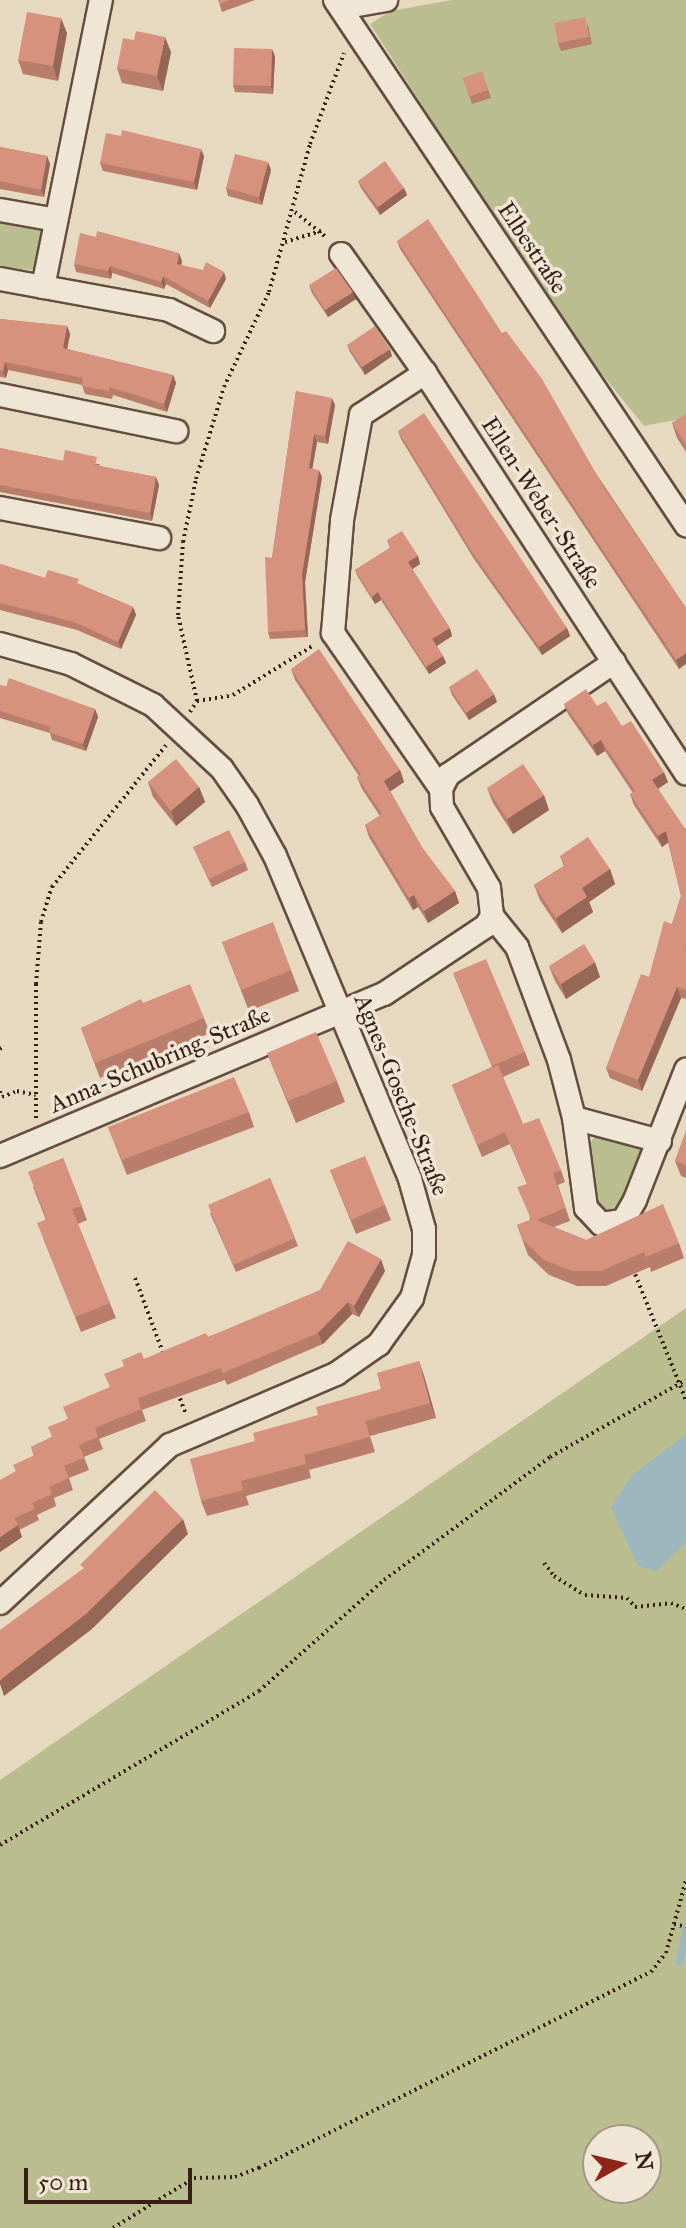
<!DOCTYPE html>
<html>
<head>
<meta charset="utf-8">
<style>
  body { margin:0 }
  #map { position:relative; width:686px; height:2228px; overflow:hidden; background:#e7d9c0; font-family:"IM FELL Great Primer",serif }
  div>[style] { position:absolute }
  .green>* { inset:0; background:#babe8f }
  .water>* { inset:0; background:#9cb7be }
  .stream>* { height:7px; margin:-3.5px; padding:0 3.5px; transform-origin:3.5px; border-radius:3.5px; background:#9cb7be }
  .path>* { height:4px; margin-top:-2px; transform-origin:0; background:repeating-linear-gradient(90deg,#381f15 0 2px,transparent 0 6px) }
  .roads { filter:drop-shadow(2px 0 #644e40) drop-shadow(-2px 0 #644e40) drop-shadow(0 2px #644e40) drop-shadow(0 -2px #644e40) }
  .street>* { height:22px; margin:-11px; padding:0 11px; transform-origin:11px; border-radius:11px; background:#efe6d6 }
  .wall>* { inset:0; background:#b87e6b }
  .shaded-wall>* { inset:0; background:#966657 }
  .building>* { inset:0; background:#d6927c }
  span { translate:-50% -50%; white-space:nowrap; text-align:center; line-height:1.15; -webkit-text-stroke:7px #efe6d6; paint-order:stroke }
  .street-label { font-size:24px; color:#381f15 }
  .north { position:absolute; left:582px; top:2124px; width:80px; height:80px; box-sizing:border-box; background:#efe6d6; border:2px solid #a69689; border-radius:50%; rotate:82deg; font-size:22px; font-weight:700; line-height:32px; text-align:center; color:#381f15 }
  .north::after { content:''; display:block; margin:auto; width:28px; height:36px; background:#8f2418; clip-path:polygon(50% 0,100% 100%,50% 72%,0 100%) }
  .scale { position:absolute; left:24px; top:2168px; width:168px; height:36px; box-sizing:border-box; border:4px solid #381f15; border-top:0; padding-left:10px; font-size:24px; line-height:28px; white-space:nowrap; color:#381f15; -webkit-text-stroke:6px #efe6d6; paint-order:stroke }
</style>
</head>
<body>
<div id="map">
  <div class="green">
    <div style="clip-path:polygon(452px 0,686px 0,686px 418px,644px 426px,567px 331px,370px 24px,391px 11px)"></div>
    <div style="clip-path:polygon(0 217px,44px 229px,41px 263px,33px 270px,0 267px)"></div>
    <div style="clip-path:polygon(610px 1135px,641px 1148px,644px 1161px,621px 1205px,605px 1214px,596px 1208px,588px 1148px,594px 1137px)"></div>
    <div style="clip-path:polygon(evenodd,686px 1308px,686px 2228px,0 2228px,0 1780px,686px 1308px,598px 2140px,646px 2140px,646px 2188px,598px 2188px,598px 2140px)"></div>
  </div>
  <div class="water">
    <div style="clip-path:polygon(686px 1434px,686px 1542px,656px 1571px,638px 1566px,611px 1507px,632px 1475px)"></div>
  </div>
  <div class="stream">
    <div style="left:679px;top:1962px;width:37px;rotate:-79deg"></div>
  </div>
  <div class="path">
    <div style="left:295px;top:212px;width:41px;rotate:39.1deg"></div>
    <div style="left:285px;top:242px;width:38px;rotate:-17deg"></div>
    <div style="left:197px;top:701px;width:36px;rotate:-9deg"></div>
    <div style="left:233px;top:695px;width:95px;rotate:-31.7deg"></div>
    <div style="left:190px;top:712px;width:13px;rotate:-58deg"></div>
    <div style="left:197px;top:701px;width:88px;rotate:-102.5deg"></div>
    <div style="left:178px;top:615px;width:73px;rotate:-86.1deg"></div>
    <div style="left:183px;top:542px;width:64px;rotate:-78.3deg"></div>
    <div style="left:196px;top:479px;width:96px;rotate:-73.1deg"></div>
    <div style="left:224px;top:387px;width:105px;rotate:-64.7deg"></div>
    <div style="left:269px;top:292px;width:154px;rotate:-74.5deg"></div>
    <div style="left:310px;top:144px;width:97px;rotate:-69.5deg"></div>
    <div style="left:0;top:1049px;width:2px;rotate:-27deg"></div>
    <div style="left:0;top:1091px;width:6px;rotate:72deg"></div>
    <div style="left:2px;top:1097px;width:16px;rotate:-22deg"></div>
    <div style="left:17px;top:1091px;width:19px;rotate:12deg"></div>
    <div style="left:36px;top:1118px;width:134px;rotate:-90deg"></div>
    <div style="left:36px;top:984px;width:62px;rotate:-85.4deg"></div>
    <div style="left:41px;top:922px;width:37px;rotate:-73deg"></div>
    <div style="left:52px;top:887px;width:182px;rotate:-51.2deg"></div>
    <div style="left:633px;top:1269px;width:141px;rotate:68deg"></div>
    <div style="left:135px;top:1278px;width:82px;rotate:69.4deg"></div>
    <div style="left:178px;top:1393px;width:23px;rotate:70deg"></div>
    <div style="left:544px;top:1563px;width:16px;rotate:52deg"></div>
    <div style="left:554px;top:1576px;width:36px;rotate:32deg"></div>
    <div style="left:585px;top:1595px;width:42px;rotate:4.1deg"></div>
    <div style="left:627px;top:1598px;width:12px;rotate:48deg"></div>
    <div style="left:635px;top:1607px;width:36px;rotate:-6deg"></div>
    <div style="left:671px;top:1603px;width:16px;rotate:22deg"></div>
    <div style="left:0;top:1845px;width:301px;rotate:-30.7deg"></div>
    <div style="left:259px;top:1691px;width:167px;rotate:-41.6deg"></div>
    <div style="left:384px;top:1580px;width:207px;rotate:-36.5deg"></div>
    <div style="left:550px;top:1457px;width:156px;rotate:-29.5deg"></div>
    <div style="left:674px;top:1924px;width:12px;rotate:14deg"></div>
    <div style="left:113px;top:2228px;width:95px;rotate:-31.7deg"></div>
    <div style="left:194px;top:2178px;width:41px;rotate:-1.4deg"></div>
    <div style="left:235px;top:2177px;width:26px;rotate:-21deg"></div>
    <div style="left:259px;top:2168px;width:438px;rotate:-26.6deg"></div>
    <div style="left:651px;top:1972px;width:24px;rotate:-52deg"></div>
    <div style="left:666px;top:1953px;width:76px;rotate:-74.7deg"></div>
  </div>
  <div class="roads">
    <div class="street">
      <div style="left:335px;top:0;width:632px;rotate:56.23deg"></div>
      <div style="left:341px;top:8px;width:46px;rotate:-10.1deg"></div>
      <div style="left:0;top:210px;width:57px;rotate:10.1deg"></div>
      <div style="left:341px;top:254px;width:146px;rotate:54.8deg"></div>
      <div style="left:0;top:279px;width:172px;rotate:10.4deg"></div>
      <div style="left:169px;top:310px;width:49px;rotate:25.5deg"></div>
      <div style="left:43px;top:287px;width:293px;rotate:-78.6deg"></div>
      <div style="left:0;top:395px;width:180px;rotate:11.6deg"></div>
      <div style="left:0;top:508px;width:162px;rotate:10.7deg"></div>
      <div style="left:0;top:644px;width:74px;rotate:15.7deg"></div>
      <div style="left:71px;top:664px;width:92px;rotate:26.6deg"></div>
      <div style="left:153px;top:705px;width:94px;rotate:42.8deg"></div>
      <div style="left:222px;top:769px;width:44px;rotate:55.2deg"></div>
      <div style="left:247px;top:805px;width:58px;rotate:61.2deg"></div>
      <div style="left:275px;top:856px;width:350px;rotate:67.3deg"></div>
      <div style="left:410px;top:1179px;width:52px;rotate:74.4deg"></div>
      <div style="left:424px;top:1229px;width:26px;rotate:90deg"></div>
      <div style="left:424px;top:1255px;width:45px;rotate:105.6deg"></div>
      <div style="left:412px;top:1298px;width:57px;rotate:125.7deg"></div>
      <div style="left:379px;top:1344px;width:52px;rotate:145.1deg"></div>
      <div style="left:336px;top:1374px;width:181px;rotate:156.8deg"></div>
      <div style="left:170px;top:1445px;width:232px;rotate:137.1deg"></div>
      <div style="left:441px;top:789px;width:16px;rotate:-63deg"></div>
      <div style="left:448px;top:775px;width:201px;rotate:-34.2deg"></div>
      <div style="left:492px;top:916px;width:40px;rotate:51deg"></div>
      <div style="left:517px;top:947px;width:121px;rotate:69.6deg"></div>
      <div style="left:559px;top:1060px;width:60px;rotate:75.5deg"></div>
      <div style="left:574px;top:1118px;width:91px;rotate:82.4deg"></div>
      <div style="left:586px;top:1208px;width:22px;rotate:47deg"></div>
      <div style="left:601px;top:1224px;width:22px;rotate:-8deg"></div>
      <div style="left:623px;top:1221px;width:24px;rotate:-60deg"></div>
      <div style="left:635px;top:1200px;width:140px;rotate:-68.6deg"></div>
      <div style="left:574px;top:1118px;width:89px;rotate:15deg"></div>
      <div style="left:0;top:1156px;width:417px;rotate:-22.9deg"></div>
      <div style="left:384px;top:994px;width:123px;rotate:-33.7deg"></div>
      <div style="left:486px;top:926px;width:12px;rotate:-59deg"></div>
      <div style="left:492px;top:916px;width:28px;rotate:-96deg"></div>
      <div style="left:489px;top:888px;width:94px;rotate:-120.1deg"></div>
      <div style="left:442px;top:807px;width:18px;rotate:-93deg"></div>
      <div style="left:441px;top:789px;width:190px;rotate:-124.7deg"></div>
      <div style="left:333px;top:633px;width:113px;rotate:-85.4deg"></div>
      <div style="left:342px;top:520px;width:107px;rotate:-79.7deg"></div>
      <div style="left:361px;top:415px;width:77px;rotate:-33.3deg"></div>
      <div style="left:425px;top:373px;width:478px;rotate:56.9deg"></div>
    </div>
  </div>
  <div class="wall">
    <div style="clip-path:polygon(218px 0,255px 0,222px 12px)"></div>
    <div style="clip-path:polygon(588px 25px,592px 44px,561px 51px,558px 43px)"></div>
    <div style="clip-path:polygon(67px 33px,58px 81px,23px 74px,18px 60px)"></div>
    <div style="clip-path:polygon(272px 49px,275px 57px,273px 94px,235px 92px,233px 85px)"></div>
    <div style="clip-path:polygon(171px 52px,163px 91px,122px 83px,117px 68px)"></div>
    <div style="clip-path:polygon(482px 72px,491px 98px,472px 104px,463px 78px)"></div>
    <div style="clip-path:polygon(121px 136px,204px 156px,197px 190px,103px 171px,100px 163px)"></div>
    <div style="clip-path:polygon(0 147px,47px 156px,50px 164px,44px 197px,0 189px)"></div>
    <div style="clip-path:polygon(271px 170px,262px 205px,228px 196px,226px 188px)"></div>
    <div style="clip-path:polygon(358px 181px,404px 188px,407px 195px,380px 215px,361px 188px)"></div>
    <div style="clip-path:polygon(397px 241px,502px 333px,686px 608px,679px 669px,400px 249px)"></div>
    <div style="clip-path:polygon(182px 261px,181px 265px,226px 279px,210px 308px,166px 284px,164px 289px,112px 273px,111px 279px,76px 272px,74px 264px)"></div>
    <div style="clip-path:polygon(309px 285px,356px 299px,328px 317px,312px 293px)"></div>
    <div style="clip-path:polygon(0 319px,67px 326px,70px 334px,67px 349px,173px 375px,176px 383px,167px 412px,113px 395px,112px 399px,85px 394px,82px 385px,8px 370px,6px 378px,0 377px)"></div>
    <div style="clip-path:polygon(347px 345px,392px 356px,365px 375px,350px 352px)"></div>
    <div style="clip-path:polygon(296px 391px,335px 405px,328px 444px,317px 442px,312px 469px,322px 477px,305px 582px,308px 637px,270px 639px,268px 632px,272px 558px)"></div>
    <div style="clip-path:polygon(686px 414px,686px 452px,677px 438px,672px 423px)"></div>
    <div style="clip-path:polygon(398px 431px,567px 628px,570px 636px,542px 655px,474px 559px,401px 439px)"></div>
    <div style="clip-path:polygon(0 448px,63px 461px,100px 464px,99px 466px,156px 477px,159px 485px,152px 521px,0 492px)"></div>
    <div style="clip-path:polygon(387px 540px,418px 556px,420px 564px,412px 569px,452px 636px,437px 646px,443px 656px,446px 663px,429px 674px,381px 600px,375px 604px,358px 577px,355px 570px,390px 548px)"></div>
    <div style="clip-path:polygon(0 564px,45px 578px,81px 585px,133px 607px,136px 615px,121px 649px,77px 630px,0 610px)"></div>
    <div style="clip-path:polygon(291px 669px,400px 770px,404px 782px,390px 791px,423px 849px,455px 891px,459px 903px,428px 923px,418px 907px,413px 910px,369px 837px,365px 825px,380px 816px,362px 789px,357px 777px,359px 776px,295px 680px)"></div>
    <div style="clip-path:polygon(0 685px,95px 709px,98px 717px,86px 751px,52px 740px,50px 733px,0 718px)"></div>
    <div style="clip-path:polygon(449px 687px,497px 702px,469px 720px,452px 695px)"></div>
    <div style="clip-path:polygon(564px 704px,597px 706px,622px 726px,668px 782px,658px 789px,685px 829px,686px 828px,686px 999px,681px 998px,642px 1091px,610px 1078px,606px 1068px,649px 977px,672px 924px,681px 896px,668px 842px,662px 847px,634px 805px,630px 794px,633px 793px,605px 751px,597px 756px,568px 714px)"></div>
    <div style="clip-path:polygon(148px 782px,199px 787px,205px 802px,176px 826px,153px 797px)"></div>
    <div style="clip-path:polygon(487px 788px,549px 810px,513px 834px,493px 803px)"></div>
    <div style="clip-path:polygon(193px 847px,245px 862px,248px 870px,212px 887px)"></div>
    <div style="clip-path:polygon(560px 856px,610px 869px,615px 884px,589px 902px,593px 912px,562px 933px,540px 900px,534px 885px,564px 866px)"></div>
    <div style="clip-path:polygon(222px 942px,291px 970px,299px 991px,249px 1011px)"></div>
    <div style="clip-path:polygon(549px 966px,600px 977px,566px 999px,555px 981px)"></div>
    <div style="clip-path:polygon(453px 973px,525px 1052px,530px 1065px,503px 1077px,523px 1124px,561px 1170px,565px 1182px,558px 1185px,570px 1221px,554px 1227px,586px 1240px,679px 1243px,684px 1258px,651px 1272px,650px 1267px,606px 1286px,577px 1286px,549px 1275px,528px 1255px,517px 1225px,530px 1220px,527px 1184px,510px 1144px,482px 1157px,452px 1085px,492px 1067px)"></div>
    <div style="clip-path:polygon(143px 1003px,204px 1018px,210px 1033px,100px 1078px,81px 1028px)"></div>
    <div style="clip-path:polygon(267px 1053px,337px 1081px,345px 1102px,296px 1123px)"></div>
    <div style="clip-path:polygon(249px 1112px,254px 1127px,127px 1175px,108px 1127px)"></div>
    <div style="clip-path:polygon(686px 1131px,686px 1178px,681px 1176px,675px 1161px)"></div>
    <div style="clip-path:polygon(63px 1158px,87px 1220px,78px 1224px,116px 1318px,81px 1332px,43px 1238px,46px 1220px,33px 1187px)"></div>
    <div style="clip-path:polygon(330px 1170px,385px 1205px,391px 1220px,356px 1234px)"></div>
    <div style="clip-path:polygon(270px 1178px,298px 1246px,236px 1272px,210px 1213px)"></div>
    <div style="clip-path:polygon(385px 1271px,359px 1317px,352px 1314px,323px 1344px,227px 1385px,225px 1380px,142px 1410px,146px 1421px,99px 1439px,103px 1449px,84px 1457px,89px 1470px,69px 1478px,73px 1490px,54px 1498px,56px 1506px,37px 1515px,39px 1520px,19px 1530px,22px 1537px,0 1552px,16px 1472px,34px 1456px,31px 1447px,52px 1437px,67px 1419px,109px 1388px,144px 1359px,208px 1337px)"></div>
    <div style="clip-path:polygon(419px 1361px,424px 1376px,436px 1418px,370px 1436px,375px 1452px,309px 1470px,311px 1478px,246px 1496px,249px 1505px,207px 1516px,201px 1501px,255px 1441px,381px 1389px)"></div>
  </div>
  <div class="shaded-wall">
    <div style="clip-path:polygon(61px 18px,67px 33px,58px 81px,53px 66px)"></div>
    <div style="clip-path:polygon(165px 37px,171px 52px,163px 91px,157px 76px)"></div>
    <div style="clip-path:polygon(272px 49px,275px 57px,273px 94px,271px 86px)"></div>
    <div style="clip-path:polygon(201px 149px,204px 156px,197px 190px,194px 182px)"></div>
    <div style="clip-path:polygon(47px 156px,50px 164px,44px 197px,41px 190px)"></div>
    <div style="clip-path:polygon(268px 162px,271px 170px,262px 205px,259px 197px)"></div>
    <div style="clip-path:polygon(404px 188px,407px 195px,380px 215px,378px 207px)"></div>
    <div style="clip-path:polygon(179px 253px,182px 261px,180px 271px,177px 264px)"></div>
    <div style="clip-path:polygon(110px 266px,112px 273px,111px 279px,108px 271px)"></div>
    <div style="clip-path:polygon(224px 272px,226px 279px,210px 308px,208px 301px)"></div>
    <div style="clip-path:polygon(163px 276px,166px 284px,164px 289px,161px 282px)"></div>
    <div style="clip-path:polygon(353px 292px,356px 299px,328px 317px,325px 310px)"></div>
    <div style="clip-path:polygon(67px 326px,70px 334px,66px 355px,63px 348px)"></div>
    <div style="clip-path:polygon(390px 349px,392px 356px,365px 375px,362px 367px)"></div>
    <div style="clip-path:polygon(5px 362px,8px 370px,6px 378px,3px 371px)"></div>
    <div style="clip-path:polygon(173px 375px,176px 383px,167px 412px,164px 404px)"></div>
    <div style="clip-path:polygon(332px 398px,335px 405px,328px 444px,325px 436px)"></div>
    <div style="clip-path:polygon(314px 434px,317px 442px,311px 476px,309px 468px)"></div>
    <div style="clip-path:polygon(319px 470px,322px 477px,305px 582px,308px 637px,305px 630px,302px 574px)"></div>
    <div style="clip-path:polygon(156px 477px,159px 485px,152px 521px,150px 513px)"></div>
    <div style="clip-path:polygon(418px 556px,420px 564px,411px 570px,408px 562px)"></div>
    <div style="clip-path:polygon(378px 592px,381px 600px,375px 604px,372px 597px)"></div>
    <div style="clip-path:polygon(133px 607px,136px 615px,121px 649px,118px 642px)"></div>
    <div style="clip-path:polygon(450px 628px,452px 636px,435px 647px,432px 639px)"></div>
    <div style="clip-path:polygon(567px 628px,570px 636px,542px 655px,539px 647px)"></div>
    <div style="clip-path:polygon(686px 653px,686px 664px,679px 669px,676px 660px)"></div>
    <div style="clip-path:polygon(443px 656px,446px 663px,429px 674px,426px 667px)"></div>
    <div style="clip-path:polygon(494px 694px,497px 702px,469px 720px,466px 713px)"></div>
    <div style="clip-path:polygon(95px 709px,98px 717px,86px 751px,83px 744px)"></div>
    <div style="clip-path:polygon(601px 740px,605px 751px,597px 756px,593px 745px)"></div>
    <div style="clip-path:polygon(400px 770px,404px 782px,388px 793px,384px 781px)"></div>
    <div style="clip-path:polygon(664px 772px,668px 782px,656px 790px,652px 780px)"></div>
    <div style="clip-path:polygon(199px 787px,205px 802px,176px 826px,171px 811px)"></div>
    <div style="clip-path:polygon(544px 795px,549px 810px,513px 834px,507px 819px)"></div>
    <div style="clip-path:polygon(666px 831px,669px 842px,662px 847px,658px 836px)"></div>
    <div style="clip-path:polygon(610px 869px,615px 884px,589px 902px,593px 912px,562px 933px,556px 918px,582px 888px)"></div>
    <div style="clip-path:polygon(455px 891px,459px 903px,428px 923px,424px 911px)"></div>
    <div style="clip-path:polygon(414px 895px,418px 907px,413px 910px,409px 898px)"></div>
    <div style="clip-path:polygon(595px 962px,600px 977px,566px 999px,561px 984px)"></div>
    <div style="clip-path:polygon(677px 987px,681px 998px,642px 1091px,638px 1080px)"></div>
    <div style="clip-path:polygon(381px 1259px,385px 1271px,359px 1317px,354px 1306px)"></div>
    <div style="clip-path:polygon(348px 1302px,352px 1314px,323px 1344px,318px 1333px)"></div>
    <div style="clip-path:polygon(419px 1361px,424px 1376px,436px 1418px,430px 1403px)"></div>
    <div style="clip-path:polygon(183px 1519px,188px 1534px,92px 1629px,4px 1696px,0 1684px,0 1680px)"></div>
    <div style="clip-path:polygon(18px 1525px,22px 1537px,0 1552px,0 1537px)"></div>
  </div>
  <div class="building">
    <div style="clip-path:polygon(218px 0,230px 0,220px 4px)"></div>
    <div style="clip-path:polygon(27px 12px,61px 18px,53px 66px,18px 60px)"></div>
    <div style="clip-path:polygon(585px 17px,589px 37px,558px 43px,554px 23px)"></div>
    <div style="clip-path:polygon(136px 31px,165px 37px,157px 76px,117px 68px,123px 38px,134px 40px)"></div>
    <div style="clip-path:polygon(234px 48px,272px 49px,271px 86px,233px 85px)"></div>
    <div style="clip-path:polygon(482px 72px,488px 90px,469px 97px,463px 78px)"></div>
    <div style="clip-path:polygon(122px 130px,201px 149px,194px 182px,100px 163px,106px 133px,121px 136px)"></div>
    <div style="clip-path:polygon(0 147px,47px 156px,41px 190px,0 181px)"></div>
    <div style="clip-path:polygon(235px 154px,268px 162px,259px 197px,226px 188px)"></div>
    <div style="clip-path:polygon(385px 161px,404px 188px,378px 207px,358px 181px)"></div>
    <div style="clip-path:polygon(428px 219px,502px 333px,506px 331px,542px 379px,605px 489px,686px 608px,686px 653px,676px 660px,397px 241px)"></div>
    <div style="clip-path:polygon(97px 231px,179px 253px,177px 264px,203px 270px,206px 262px,224px 272px,208px 301px,163px 276px,161px 282px,110px 266px,108px 271px,74px 264px,80px 233px,96px 237px)"></div>
    <div style="clip-path:polygon(336px 268px,353px 292px,325px 310px,309px 285px)"></div>
    <div style="clip-path:polygon(0 319px,67px 326px,63px 348px,173px 375px,164px 404px,110px 387px,109px 391px,82px 386px,83px 378px,5px 362px,3px 371px,0 370px)"></div>
    <div style="clip-path:polygon(375px 326px,390px 349px,362px 367px,347px 345px)"></div>
    <div style="clip-path:polygon(296px 391px,332px 398px,325px 436px,314px 434px,309px 468px,319px 470px,302px 574px,305px 630px,268px 632px,265px 557px,272px 558px)"></div>
    <div style="clip-path:polygon(424px 413px,567px 628px,539px 647px,472px 552px,398px 431px)"></div>
    <div style="clip-path:polygon(686px 414px,686px 445px,672px 423px)"></div>
    <div style="clip-path:polygon(0 448px,63px 461px,65px 450px,97px 457px,95px 465px,156px 477px,150px 513px,0 485px)"></div>
    <div style="clip-path:polygon(402px 531px,418px 556px,408px 562px,450px 628px,432px 639px,443px 656px,426px 667px,378px 592px,372px 597px,355px 570px,391px 547px,387px 540px)"></div>
    <div style="clip-path:polygon(0 564px,45px 578px,48px 570px,79px 579px,77px 583px,133px 607px,118px 642px,74px 622px,0 603px)"></div>
    <div style="clip-path:polygon(319px 649px,400px 770px,384px 781px,423px 849px,455px 891px,424px 911px,414px 895px,409px 898px,365px 825px,382px 814px,357px 777px,361px 775px,291px 669px)"></div>
    <div style="clip-path:polygon(477px 669px,494px 694px,466px 713px,449px 687px)"></div>
    <div style="clip-path:polygon(9px 678px,95px 709px,83px 744px,49px 732px,51px 727px,0 711px,0 685px,6px 687px)"></div>
    <div style="clip-path:polygon(586px 689px,597px 706px,606px 701px,622px 726px,631px 721px,664px 772px,652px 780px,685px 829px,686px 828px,686px 947px,685px 950px,686px 950px,686px 987px,685px 990px,677px 987px,638px 1080px,606px 1068px,641px 974px,649px 977px,664px 921px,672px 924px,681px 896px,666px 831px,658px 836px,630px 794px,635px 791px,601px 740px,593px 745px,564px 704px)"></div>
    <div style="clip-path:polygon(176px 759px,199px 787px,171px 811px,148px 782px)"></div>
    <div style="clip-path:polygon(523px 764px,544px 795px,507px 819px,487px 788px)"></div>
    <div style="clip-path:polygon(229px 830px,245px 862px,209px 879px,193px 847px)"></div>
    <div style="clip-path:polygon(588px 837px,610px 869px,582px 888px,587px 897px,556px 918px,534px 885px,565px 865px,560px 856px)"></div>
    <div style="clip-path:polygon(273px 922px,291px 970px,241px 990px,222px 942px)"></div>
    <div style="clip-path:polygon(584px 944px,595px 962px,561px 984px,549px 966px)"></div>
    <div style="clip-path:polygon(486px 959px,525px 1052px,492px 1066px,453px 973px)"></div>
    <div style="clip-path:polygon(190px 984px,204px 1018px,95px 1063px,81px 1028px,141px 999px,143px 1003px)"></div>
    <div style="clip-path:polygon(316px 1032px,337px 1081px,288px 1101px,267px 1053px)"></div>
    <div style="clip-path:polygon(498px 1065px,523px 1124px,539px 1118px,561px 1170px,553px 1173px,565px 1208px,536px 1220px,533px 1219px,531px 1219px,517px 1187px,527px 1184px,505px 1132px,477px 1145px,452px 1085px)"></div>
    <div style="clip-path:polygon(234px 1077px,249px 1112px,122px 1160px,108px 1127px)"></div>
    <div style="clip-path:polygon(686px 1131px,686px 1165px,675px 1161px)"></div>
    <div style="clip-path:polygon(365px 1156px,385px 1205px,351px 1220px,330px 1170px)"></div>
    <div style="clip-path:polygon(63px 1158px,82px 1206px,72px 1209px,110px 1303px,75px 1317px,37px 1223px,47px 1219px,28px 1172px)"></div>
    <div style="clip-path:polygon(270px 1178px,295px 1238px,233px 1265px,208px 1205px)"></div>
    <div style="clip-path:polygon(663px 1204px,679px 1243px,646px 1257px,644px 1252px,601px 1271px,572px 1271px,544px 1260px,523px 1240px,517px 1225px,533px 1219px,586px 1240px)"></div>
    <div style="clip-path:polygon(348px 1241px,381px 1259px,354px 1306px,348px 1302px,318px 1333px,223px 1373px,221px 1368px,138px 1398px,141px 1409px,95px 1428px,98px 1437px,79px 1445px,84px 1458px,64px 1466px,69px 1478px,49px 1487px,52px 1494px,32px 1503px,35px 1509px,14px 1518px,18px 1525px,0 1537px,0 1480px,16px 1471px,13px 1465px,35px 1455px,31px 1447px,52px 1437px,48px 1427px,68px 1419px,63px 1407px,110px 1387px,104px 1374px,124px 1366px,122px 1360px,141px 1352px,144px 1359px,206px 1333px,208px 1337px,320px 1290px)"></div>
    <div style="clip-path:polygon(419px 1361px,430px 1403px,365px 1421px,370px 1437px,304px 1455px,306px 1464px,241px 1481px,243px 1490px,201px 1501px,190px 1459px,255px 1441px,253px 1433px,318px 1415px,316px 1407px,381px 1389px,377px 1373px)"></div>
    <div style="clip-path:polygon(155px 1490px,183px 1519px,86px 1614px,0 1680px,0 1630px,84px 1568px,80px 1565px)"></div>
  </div>
  <div class="street-label">
    <span style="left:532px;top:248px;rotate:56deg">Elbestraße</span>
    <span style="left:541px;top:503px;rotate:57deg">Ellen-Weber-Straße</span>
    <span style="left:160px;top:1060px;rotate:-23deg">Anna-Schubring-Straße</span>
    <span style="left:401px;top:1095px;rotate:68deg">Agnes-Gosche-Straße</span>
  </div>
  <div class="north">N</div>
  <div class="scale">50 m</div>
</div>
</body>
</html>
